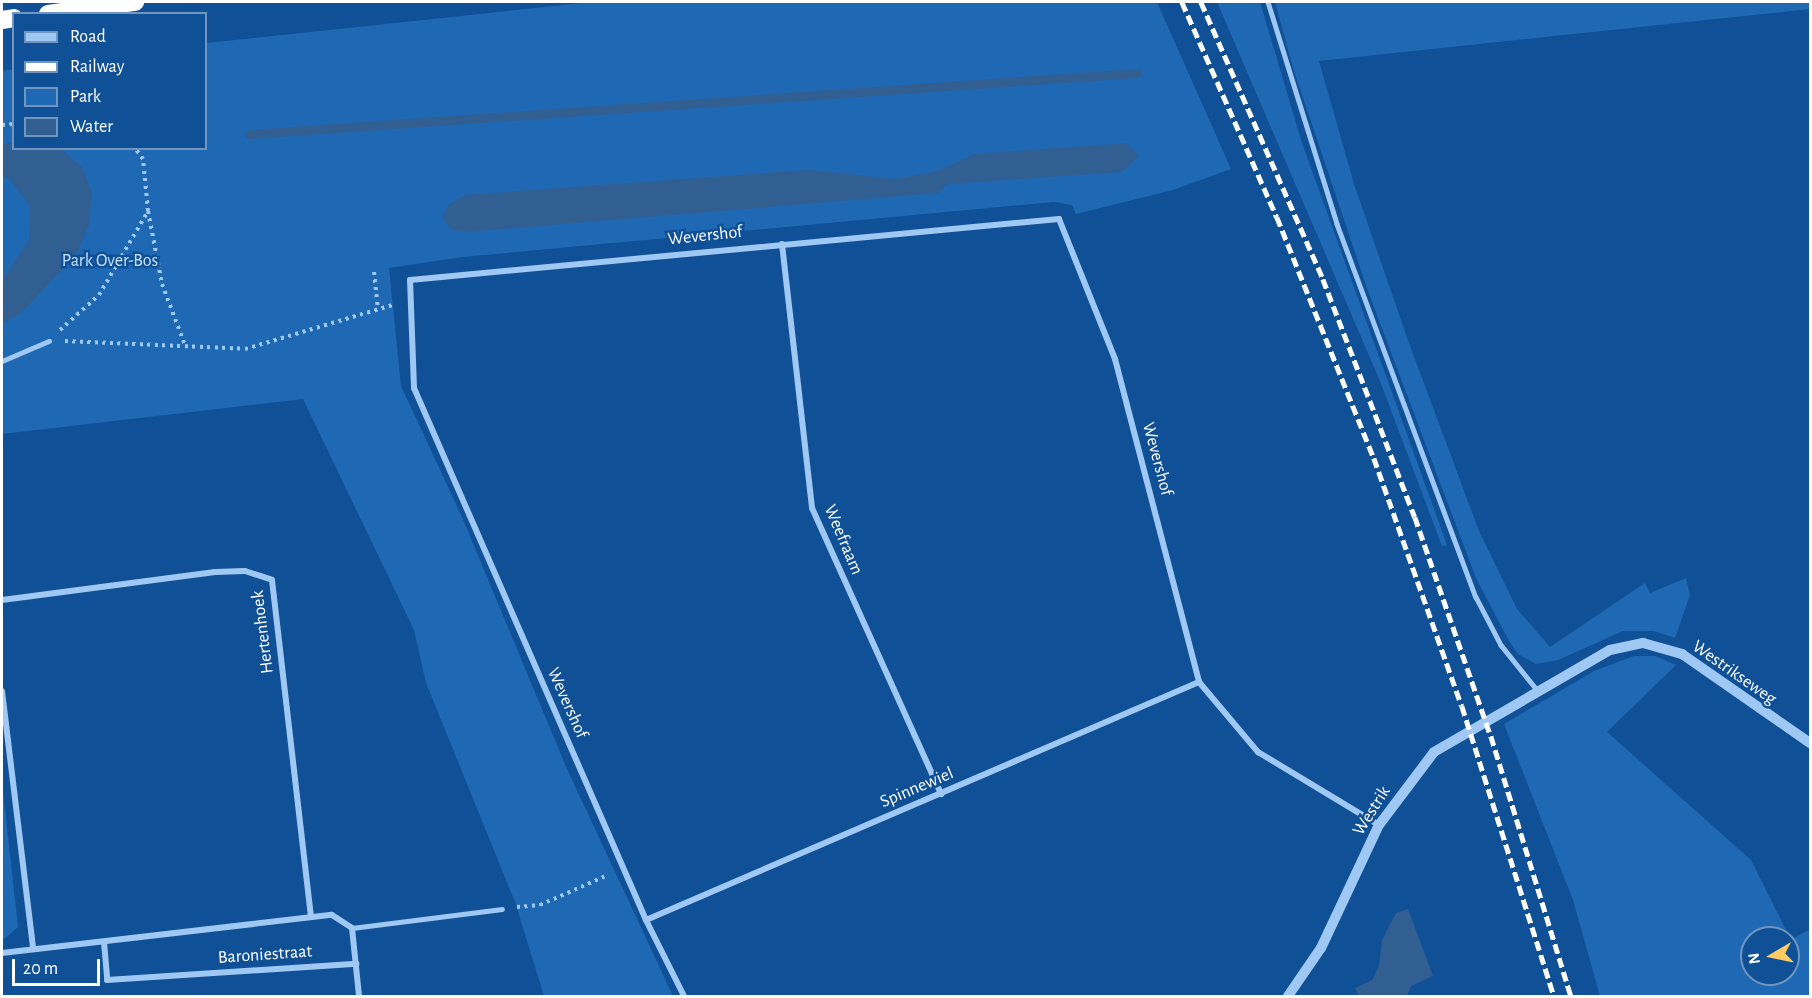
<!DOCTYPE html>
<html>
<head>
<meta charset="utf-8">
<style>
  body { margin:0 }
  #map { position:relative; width:1812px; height:998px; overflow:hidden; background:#105096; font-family:"Alegreya Sans",sans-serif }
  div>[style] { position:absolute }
  .green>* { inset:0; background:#1f68b3 }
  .water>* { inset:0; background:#315f92 }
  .stream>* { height:9px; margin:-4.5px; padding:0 4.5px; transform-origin:4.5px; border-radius:4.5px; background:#315f92 }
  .path>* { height:4px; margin-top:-2px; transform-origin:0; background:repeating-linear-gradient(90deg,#9fc9f4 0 3px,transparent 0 7.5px) }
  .service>* { height:4.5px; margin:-2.25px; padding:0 2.25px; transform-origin:2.25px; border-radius:2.25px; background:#9fc9f4 }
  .minor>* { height:6px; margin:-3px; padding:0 3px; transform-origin:3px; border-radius:3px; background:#9fc9f4 }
  .tertiary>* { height:10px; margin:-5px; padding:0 5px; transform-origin:5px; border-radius:5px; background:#9fc9f4 }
  .motorway>* { height:18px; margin:-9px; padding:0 9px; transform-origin:9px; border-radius:9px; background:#fff }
  .rail>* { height:4.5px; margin-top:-2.25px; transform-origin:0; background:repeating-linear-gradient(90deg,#fff 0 10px,transparent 0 14.5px) }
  span { translate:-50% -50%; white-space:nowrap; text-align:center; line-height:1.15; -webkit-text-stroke:5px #105096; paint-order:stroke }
  .street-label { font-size:18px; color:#fff }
  .park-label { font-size:18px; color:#c7e2fe }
  .frame { position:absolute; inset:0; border:3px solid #fff; pointer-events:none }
  .legend { position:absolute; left:12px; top:12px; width:195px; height:138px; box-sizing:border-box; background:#105096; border:2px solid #7096c0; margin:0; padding:8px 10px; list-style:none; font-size:18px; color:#fff }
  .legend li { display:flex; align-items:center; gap:12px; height:30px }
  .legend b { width:30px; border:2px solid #7096c0 }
  .north { position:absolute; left:1740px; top:926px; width:60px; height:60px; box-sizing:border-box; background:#105096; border:2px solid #7096c0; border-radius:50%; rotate:261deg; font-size:16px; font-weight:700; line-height:24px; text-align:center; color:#fff }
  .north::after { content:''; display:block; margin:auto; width:21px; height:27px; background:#ffcb62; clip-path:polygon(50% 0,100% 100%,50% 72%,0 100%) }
  .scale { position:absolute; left:12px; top:959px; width:88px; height:27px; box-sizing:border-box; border:3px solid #fff; border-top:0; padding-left:8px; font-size:18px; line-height:21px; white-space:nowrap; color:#fff; -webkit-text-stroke:4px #105096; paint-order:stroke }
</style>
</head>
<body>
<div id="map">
  <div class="green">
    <div style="clip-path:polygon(591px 2px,1157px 2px,1231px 169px,1173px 190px,1076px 214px,1072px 205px,1054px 202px,463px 257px,389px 268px,401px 386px,462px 517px,567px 769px,673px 996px,544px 996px,515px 902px,426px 683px,414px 630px,303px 399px,2px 434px,2px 71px,13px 69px,14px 148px,206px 148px,206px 43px)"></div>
    <div style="clip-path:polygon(1217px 2px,1260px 2px,1302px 143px,1447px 545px,1442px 546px,1380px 381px)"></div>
    <div style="clip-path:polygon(1275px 2px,1810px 2px,1810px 9px,1319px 61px,1354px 184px,1409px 343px,1479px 531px,1517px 609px,1550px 647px,1645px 583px,1650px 593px,1686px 578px,1690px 595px,1675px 638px,1654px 631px,1623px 631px,1558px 660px,1536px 664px,1518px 654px,1509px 641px,1476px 578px,1369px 294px,1293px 68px)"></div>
    <div style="clip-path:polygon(evenodd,1634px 656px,1655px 656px,1676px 665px,1607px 732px,1751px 860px,1791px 940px,1810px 929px,1810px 996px,1600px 996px,1573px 900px,1504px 724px,1594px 671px,1634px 656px,1752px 938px,1788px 938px,1788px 974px,1752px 974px,1752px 938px)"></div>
    <div style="clip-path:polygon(2px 781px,18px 927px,2px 941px)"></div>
  </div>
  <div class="water">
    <div style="clip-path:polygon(13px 143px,14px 148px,61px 149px,82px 167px,92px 193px,89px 225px,76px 255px,22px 312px,2px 324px,2px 280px,29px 240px,30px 206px,9px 178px,2px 176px,2px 144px)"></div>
    <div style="clip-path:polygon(1127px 143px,1139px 156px,1122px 172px,948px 184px,938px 193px,466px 232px,452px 230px,442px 218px,449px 204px,465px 195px,808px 170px,895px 179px,938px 171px,975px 154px)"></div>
    <div style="clip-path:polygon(1408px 909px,1433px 976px,1411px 986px,1407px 996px,1359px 996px,1355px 988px,1372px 980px,1379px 966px,1382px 940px,1396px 913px)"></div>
  </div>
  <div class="stream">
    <div style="left:249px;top:134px;width:890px;rotate:-3.93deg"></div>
  </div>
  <div class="path">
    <div style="left:2px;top:125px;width:12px;rotate:-5deg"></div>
    <div style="left:148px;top:211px;width:74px;rotate:79.1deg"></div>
    <div style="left:162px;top:284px;width:68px;rotate:69.4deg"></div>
    <div style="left:374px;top:272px;width:37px;rotate:84deg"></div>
    <div style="left:60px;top:330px;width:52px;rotate:-41.9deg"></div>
    <div style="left:99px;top:295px;width:97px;rotate:-59.7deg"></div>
    <div style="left:148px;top:211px;width:52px;rotate:-95.5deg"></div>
    <div style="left:143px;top:159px;width:14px;rotate:-126deg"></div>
    <div style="left:65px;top:341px;width:180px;rotate:2.5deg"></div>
    <div style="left:245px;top:349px;width:154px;rotate:-16.6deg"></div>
    <div style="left:517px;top:907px;width:23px;rotate:-5deg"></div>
    <div style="left:540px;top:905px;width:74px;rotate:-23.8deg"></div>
  </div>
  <div class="service">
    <div style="left:1268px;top:2px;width:232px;rotate:72.7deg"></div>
    <div style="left:1337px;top:224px;width:398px;rotate:69.6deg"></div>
    <div style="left:1476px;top:597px;width:54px;rotate:62.5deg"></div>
    <div style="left:1501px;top:645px;width:59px;rotate:51.2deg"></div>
    <div style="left:2px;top:361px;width:51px;rotate:-23.1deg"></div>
    <div style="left:352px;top:928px;width:151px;rotate:-7.2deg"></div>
  </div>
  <div class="minor">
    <div style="left:782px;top:244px;width:266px;rotate:83.5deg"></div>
    <div style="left:812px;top:508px;width:314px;rotate:65.7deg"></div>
    <div style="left:2px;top:600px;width:215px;rotate:-7.5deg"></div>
    <div style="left:215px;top:572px;width:30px;rotate:-2deg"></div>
    <div style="left:245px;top:571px;width:28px;rotate:18deg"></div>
    <div style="left:272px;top:580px;width:338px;rotate:83.4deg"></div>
    <div style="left:2px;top:691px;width:260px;rotate:83.1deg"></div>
    <div style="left:646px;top:920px;width:602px;rotate:-23.29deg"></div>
    <div style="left:104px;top:942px;width:38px;rotate:85deg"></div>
    <div style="left:107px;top:980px;width:250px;rotate:-3.7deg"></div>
    <div style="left:2px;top:953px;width:332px;rotate:-6.6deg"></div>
    <div style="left:332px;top:915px;width:24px;rotate:33deg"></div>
    <div style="left:352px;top:928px;width:68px;rotate:84.1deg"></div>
    <div style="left:684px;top:996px;width:85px;rotate:-116.6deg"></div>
    <div style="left:646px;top:920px;width:580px;rotate:-113.56deg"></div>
    <div style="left:414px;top:388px;width:108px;rotate:-92.1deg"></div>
    <div style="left:410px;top:280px;width:652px;rotate:-5.37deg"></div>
    <div style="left:1059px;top:219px;width:151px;rotate:68.2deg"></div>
    <div style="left:1115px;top:359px;width:334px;rotate:75.4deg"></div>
    <div style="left:1199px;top:682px;width:92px;rotate:49.9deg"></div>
    <div style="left:1258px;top:752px;width:141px;rotate:31.1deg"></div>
  </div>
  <div class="tertiary">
    <div style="left:1288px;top:996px;width:58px;rotate:-55.5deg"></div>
    <div style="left:1321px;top:948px;width:136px;rotate:-64.8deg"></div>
    <div style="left:1379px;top:825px;width:91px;rotate:-53deg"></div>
    <div style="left:1434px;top:752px;width:203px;rotate:-30.1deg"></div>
    <div style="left:1610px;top:650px;width:34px;rotate:-12deg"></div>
    <div style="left:1643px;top:643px;width:41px;rotate:15.8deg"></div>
    <div style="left:1682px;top:654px;width:156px;rotate:34.8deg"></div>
  </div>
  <div class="motorway">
    <div style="left:48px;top:14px;width:88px;rotate:-7.9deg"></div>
    <div style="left:2px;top:20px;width:12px;rotate:-9deg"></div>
  </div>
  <div class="rail">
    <div style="left:1182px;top:2px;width:235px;rotate:66.2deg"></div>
    <div style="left:1277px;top:217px;width:260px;rotate:68.1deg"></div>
    <div style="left:1374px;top:458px;width:263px;rotate:70.5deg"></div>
    <div style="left:1462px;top:706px;width:304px;rotate:72.4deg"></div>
    <div style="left:1201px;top:2px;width:303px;rotate:66.2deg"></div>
    <div style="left:1323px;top:279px;width:255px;rotate:68.9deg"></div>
    <div style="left:1415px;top:517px;width:232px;rotate:70.9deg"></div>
    <div style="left:1491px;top:736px;width:272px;rotate:72.9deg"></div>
  </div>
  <div class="street-label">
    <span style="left:705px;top:236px;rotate:-6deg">Wevershof</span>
    <span style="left:1157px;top:459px;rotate:75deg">Wevershof</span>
    <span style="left:843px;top:540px;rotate:67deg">Weefraam</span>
    <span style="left:263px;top:632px;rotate:-97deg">Hertenhoek</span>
    <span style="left:1734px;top:673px;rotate:35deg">Westrikseweg</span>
    <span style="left:567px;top:703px;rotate:66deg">Wevershof</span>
    <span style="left:917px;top:788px;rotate:-23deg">Spinnewiel</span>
    <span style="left:1372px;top:811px;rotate:-58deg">Westrik</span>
    <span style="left:265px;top:955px;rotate:-4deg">Baroniestraat</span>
  </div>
  <div class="park-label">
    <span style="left:110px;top:261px">Park Over-Bos</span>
  </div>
  <div class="frame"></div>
  <ul class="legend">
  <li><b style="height:8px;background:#9fc9f4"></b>Road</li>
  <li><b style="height:8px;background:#fff"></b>Railway</li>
  <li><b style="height:16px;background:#1f68b3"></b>Park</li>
  <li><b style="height:16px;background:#315f92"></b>Water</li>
  </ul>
  <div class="north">N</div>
  <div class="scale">20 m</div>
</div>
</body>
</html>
